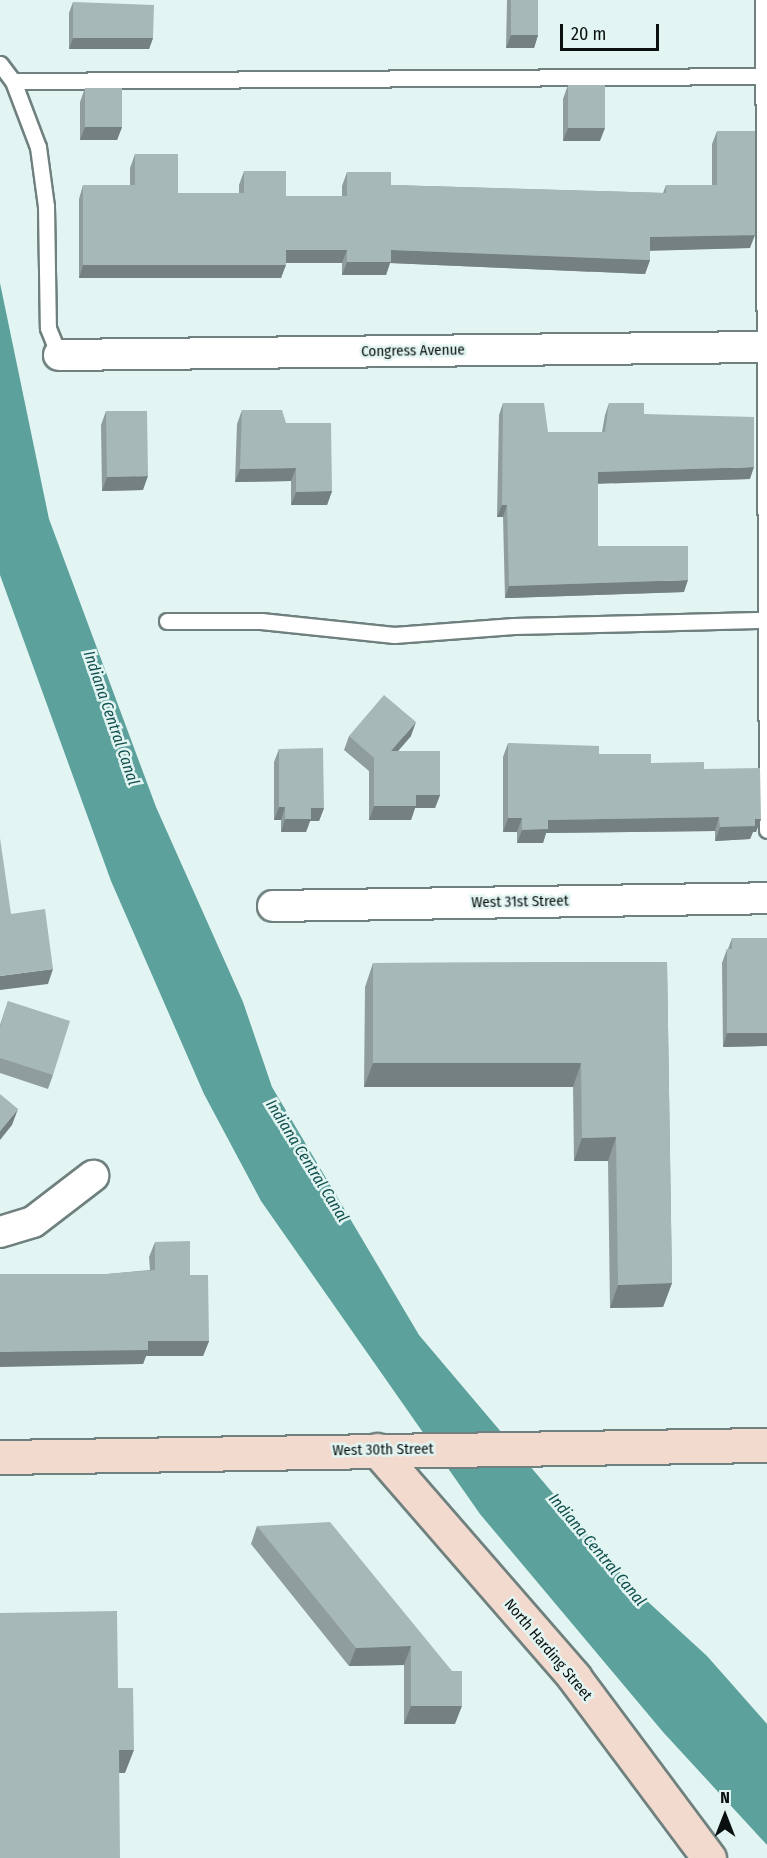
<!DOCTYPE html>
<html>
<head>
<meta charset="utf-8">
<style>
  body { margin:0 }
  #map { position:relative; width:767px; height:1858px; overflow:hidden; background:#e2f5f3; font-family:"Fira Sans Condensed",sans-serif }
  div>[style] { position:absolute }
  .water>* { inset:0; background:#5da19c }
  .roads { filter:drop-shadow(2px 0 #6f807e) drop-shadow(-2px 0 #6f807e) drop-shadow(0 2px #6f807e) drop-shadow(0 -2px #6f807e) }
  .lane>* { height:15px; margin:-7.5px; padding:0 7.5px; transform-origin:7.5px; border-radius:7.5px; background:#fff }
  .street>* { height:30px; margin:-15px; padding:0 15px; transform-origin:15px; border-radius:15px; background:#fff }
  .secondary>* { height:33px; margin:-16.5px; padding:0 16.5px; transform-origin:16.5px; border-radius:16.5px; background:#f2dace }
  .wall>* { inset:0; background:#8f9e9d }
  .shaded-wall>* { inset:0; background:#748180 }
  .building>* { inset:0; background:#a6b8b7 }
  span { translate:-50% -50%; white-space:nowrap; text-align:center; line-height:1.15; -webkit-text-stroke:5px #e2f5f3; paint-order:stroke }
  .street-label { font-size:15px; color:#0a1010 }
  .water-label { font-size:16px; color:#114f4c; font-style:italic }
  .north { position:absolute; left:695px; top:1786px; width:60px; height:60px; -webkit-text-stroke:4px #e2f5f3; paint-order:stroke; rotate:0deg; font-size:16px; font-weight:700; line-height:24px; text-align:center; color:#0a1010 }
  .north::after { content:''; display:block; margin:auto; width:21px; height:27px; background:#0a1010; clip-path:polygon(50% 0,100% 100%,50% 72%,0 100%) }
  .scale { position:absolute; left:560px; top:24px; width:99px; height:27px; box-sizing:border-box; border:3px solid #0a1010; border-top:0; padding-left:8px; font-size:18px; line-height:21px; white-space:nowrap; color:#0a1010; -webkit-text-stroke:4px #e2f5f3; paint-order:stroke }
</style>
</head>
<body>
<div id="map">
  <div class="water">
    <div style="clip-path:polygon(0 283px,49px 519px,156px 807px,243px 1002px,272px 1087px,419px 1335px,634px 1589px,707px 1656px,767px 1724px,767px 1845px,663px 1732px,480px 1514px,261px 1201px,204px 1094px,111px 881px,0 575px)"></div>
  </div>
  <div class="roads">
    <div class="lane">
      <div style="left:763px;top:0;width:830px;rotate:89.72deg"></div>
      <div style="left:0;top:64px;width:21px;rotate:53deg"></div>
      <div style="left:13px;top:81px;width:71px;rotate:69.3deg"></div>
      <div style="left:38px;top:147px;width:60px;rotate:82.3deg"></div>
      <div style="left:46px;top:206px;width:122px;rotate:89.1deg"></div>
      <div style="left:48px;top:328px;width:29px;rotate:68deg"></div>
      <div style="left:13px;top:81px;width:754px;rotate:-0.38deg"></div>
      <div style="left:167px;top:621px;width:94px"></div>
      <div style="left:261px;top:621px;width:134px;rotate:6deg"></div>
      <div style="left:394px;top:635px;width:120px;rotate:-4.3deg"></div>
      <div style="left:514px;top:626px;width:253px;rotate:-1.4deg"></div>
    </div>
    <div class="street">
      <div style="left:59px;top:355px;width:708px;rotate:-0.65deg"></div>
      <div style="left:273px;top:906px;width:494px;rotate:-0.9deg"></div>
      <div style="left:0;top:1232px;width:34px;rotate:-17deg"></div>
      <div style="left:33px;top:1222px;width:76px;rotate:-37.5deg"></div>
    </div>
    <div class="secondary">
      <div style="left:377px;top:1450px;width:301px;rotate:49deg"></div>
      <div style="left:574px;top:1677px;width:226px;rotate:53.3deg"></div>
      <div style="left:0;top:1457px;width:767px;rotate:-0.9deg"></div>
    </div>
  </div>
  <div class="wall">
    <div style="clip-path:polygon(507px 0,538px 0,538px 35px,534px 48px,506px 48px)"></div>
    <div style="clip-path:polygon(73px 2px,153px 38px,149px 49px,69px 49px,69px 13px)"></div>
    <div style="clip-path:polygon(568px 85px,600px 141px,563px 141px,563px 99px)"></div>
    <div style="clip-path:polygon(85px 88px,122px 127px,117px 140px,80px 140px,80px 102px)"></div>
    <div style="clip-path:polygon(717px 131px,750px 248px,650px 250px,650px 260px,645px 274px,390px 263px,386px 275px,342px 275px,342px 263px,286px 263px,281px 278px,79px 278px,79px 199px,83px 185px,130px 185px,130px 168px,135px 154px,178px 193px,239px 193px,239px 185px,244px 171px,286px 196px,342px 196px,342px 186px,347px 172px,391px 185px,663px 193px,666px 185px,712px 185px,712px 144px)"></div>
    <div style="clip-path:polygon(503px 403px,548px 432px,602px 432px,605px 415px,609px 403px,644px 414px,750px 479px,598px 483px,598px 546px,684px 592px,505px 598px,503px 517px,497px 517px,499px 415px)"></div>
    <div style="clip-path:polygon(242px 410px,286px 423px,332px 491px,327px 505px,291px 505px,291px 481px,235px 482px,237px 424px)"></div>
    <div style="clip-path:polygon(106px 411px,143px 490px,102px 491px,101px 425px)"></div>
    <div style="clip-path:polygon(349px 736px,411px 736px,398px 751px,440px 795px,435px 808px,415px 808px,411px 820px,369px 820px,369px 771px,344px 750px)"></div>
    <div style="clip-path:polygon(508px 743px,599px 754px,651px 763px,704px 769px,761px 819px,756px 832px,753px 832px,750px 839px,715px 841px,715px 831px,546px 833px,543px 843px,517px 843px,517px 832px,503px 832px,503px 757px)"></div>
    <div style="clip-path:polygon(279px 749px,324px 808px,319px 821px,310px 821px,306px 832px,281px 832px,281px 820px,274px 820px,274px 762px)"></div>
    <div style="clip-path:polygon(732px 938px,767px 938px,767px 1046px,723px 1047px,722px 963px,727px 949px,728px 949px)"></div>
    <div style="clip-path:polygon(667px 962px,672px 1283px,663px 1307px,610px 1308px,608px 1161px,574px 1161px,573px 1087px,364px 1087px,365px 987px,373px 963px)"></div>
    <div style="clip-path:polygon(8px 1001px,53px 1075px,48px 1089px,0 1073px,0 1025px)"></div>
    <div style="clip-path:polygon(155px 1242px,190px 1275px,209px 1341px,203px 1356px,146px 1356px,143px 1364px,107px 1274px,150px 1270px,149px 1257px)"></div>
    <div style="clip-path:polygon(257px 1526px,452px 1671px,455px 1724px,404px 1724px,404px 1665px,349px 1666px,251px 1544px)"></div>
  </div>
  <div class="shaded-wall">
    <div style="clip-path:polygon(511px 35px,538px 35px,534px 48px,506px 48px)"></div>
    <div style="clip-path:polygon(73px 38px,153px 38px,149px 49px,69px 49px)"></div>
    <div style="clip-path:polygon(85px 127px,122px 127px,117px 140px,80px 140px)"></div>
    <div style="clip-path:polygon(568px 128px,605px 128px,600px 141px,563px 141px)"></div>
    <div style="clip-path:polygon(755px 235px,750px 248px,645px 251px,650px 237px)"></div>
    <div style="clip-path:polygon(286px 250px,347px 250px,342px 263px,281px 263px)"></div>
    <div style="clip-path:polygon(391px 250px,650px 260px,645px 274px,390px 263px,386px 275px,342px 275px,347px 262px)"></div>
    <div style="clip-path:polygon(83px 265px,286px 265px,281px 278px,79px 278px)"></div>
    <div style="clip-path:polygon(754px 467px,750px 479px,594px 484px,598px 472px)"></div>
    <div style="clip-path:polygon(296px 468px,291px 481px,235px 482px,240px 469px)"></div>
    <div style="clip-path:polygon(148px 476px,143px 490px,102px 491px,107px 477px)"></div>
    <div style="clip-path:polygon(332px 491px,327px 505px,291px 505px,296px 492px)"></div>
    <div style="clip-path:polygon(502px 505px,507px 505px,503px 517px,497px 517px)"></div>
    <div style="clip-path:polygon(688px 580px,684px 592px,505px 598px,509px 586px)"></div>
    <div style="clip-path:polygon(416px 722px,411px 736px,386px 765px,391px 751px)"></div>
    <div style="clip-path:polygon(416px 795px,440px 795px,435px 808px,415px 808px,411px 820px,369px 820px,374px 806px)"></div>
    <div style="clip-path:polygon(279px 807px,285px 807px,281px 820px,274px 820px)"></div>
    <div style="clip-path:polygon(311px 808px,324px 808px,319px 821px,310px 821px,306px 832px,281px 832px,285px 819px)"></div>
    <div style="clip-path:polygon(719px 817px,715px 831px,546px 833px,543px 843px,517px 843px,522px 830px,548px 820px)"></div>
    <div style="clip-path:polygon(508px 818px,522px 818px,517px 832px,503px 832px)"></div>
    <div style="clip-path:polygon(755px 819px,761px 819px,756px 832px,753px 832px,750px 839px,715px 841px,720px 827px)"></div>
    <div style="clip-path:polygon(53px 969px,48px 984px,0 990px,0 976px)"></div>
    <div style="clip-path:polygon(727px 1033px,767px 1033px,767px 1046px,723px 1047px)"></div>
    <div style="clip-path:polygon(373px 1063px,581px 1063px,573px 1087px,364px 1087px)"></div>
    <div style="clip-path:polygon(18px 1109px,12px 1125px,0 1140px,0 1131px)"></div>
    <div style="clip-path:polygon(616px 1137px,608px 1161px,574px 1161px,582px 1138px)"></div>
    <div style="clip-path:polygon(672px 1283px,663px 1307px,610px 1308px,618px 1285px)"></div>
    <div style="clip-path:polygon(148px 1341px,209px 1341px,203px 1356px,146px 1356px,143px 1364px,0 1367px,0 1352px)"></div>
    <div style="clip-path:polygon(411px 1646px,404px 1665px,349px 1666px,356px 1648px)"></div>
    <div style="clip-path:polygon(411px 1706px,462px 1706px,455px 1724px,404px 1724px)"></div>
    <div style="clip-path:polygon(119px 1750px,134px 1750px,125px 1773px,110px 1773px)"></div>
  </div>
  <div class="building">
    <div style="clip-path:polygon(511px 0,538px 0,538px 35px,511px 35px)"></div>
    <div style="clip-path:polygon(73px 2px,154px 5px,153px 38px,73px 38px)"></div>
    <div style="clip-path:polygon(568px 85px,605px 85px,605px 128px,568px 128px)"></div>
    <div style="clip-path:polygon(85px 88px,122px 88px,122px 127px,85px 127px)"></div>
    <div style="clip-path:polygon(717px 131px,755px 131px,755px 235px,650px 237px,650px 260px,391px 250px,391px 262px,347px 262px,347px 250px,286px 250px,286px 265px,83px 265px,83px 185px,135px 185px,135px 154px,178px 154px,178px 193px,244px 193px,244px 171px,286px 171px,286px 196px,347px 196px,347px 172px,391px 172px,391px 185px,666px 193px,666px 185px,717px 185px)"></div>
    <div style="clip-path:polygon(503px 403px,544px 403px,548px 432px,605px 432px,609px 403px,644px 403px,644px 414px,754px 417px,754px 467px,598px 472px,598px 546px,688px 546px,688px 580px,509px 586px,507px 505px,502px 505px)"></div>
    <div style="clip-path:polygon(242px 410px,282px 410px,286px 423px,331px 423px,332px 491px,296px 492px,296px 468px,240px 469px)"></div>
    <div style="clip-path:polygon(106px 411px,147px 411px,148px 476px,107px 477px)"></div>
    <div style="clip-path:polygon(384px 695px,416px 722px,391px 751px,440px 751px,440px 795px,416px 795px,416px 806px,374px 806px,374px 758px,349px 736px)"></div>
    <div style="clip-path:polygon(508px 743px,599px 746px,599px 754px,651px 754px,651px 763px,704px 762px,704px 769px,760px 768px,761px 819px,755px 819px,755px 826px,720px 827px,719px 817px,548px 820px,548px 829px,522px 830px,522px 818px,508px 818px)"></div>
    <div style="clip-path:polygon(323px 748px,324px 808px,311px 808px,311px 819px,285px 819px,285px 807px,279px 807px,279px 749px)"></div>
    <div style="clip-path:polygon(0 838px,11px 914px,45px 909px,53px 969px,0 976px)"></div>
    <div style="clip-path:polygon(732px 938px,767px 938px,767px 1033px,727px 1033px,727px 949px,732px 949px)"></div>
    <div style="clip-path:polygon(667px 962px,672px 1283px,618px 1285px,616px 1137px,582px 1138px,581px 1063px,373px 1063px,373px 963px)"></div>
    <div style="clip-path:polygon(8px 1001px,70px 1021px,53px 1075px,0 1058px,0 1027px)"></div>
    <div style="clip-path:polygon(0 1094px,18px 1109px,0 1131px)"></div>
    <div style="clip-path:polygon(190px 1241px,190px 1275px,208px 1275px,209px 1341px,148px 1341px,148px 1350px,0 1352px,0 1274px,107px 1274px,155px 1270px,155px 1242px)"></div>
    <div style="clip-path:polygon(330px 1522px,452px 1671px,462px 1671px,462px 1706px,411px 1706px,411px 1646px,356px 1648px,257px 1526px)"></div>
    <div style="clip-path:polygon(117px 1611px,118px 1688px,133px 1688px,134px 1750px,119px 1750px,120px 1858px,0 1858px,0 1613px)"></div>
  </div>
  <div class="street-label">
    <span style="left:413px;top:351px;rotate:-1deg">Congress Avenue</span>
    <span style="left:520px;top:902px;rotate:-1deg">West 31st Street</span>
    <span style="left:383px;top:1450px;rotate:-1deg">West 30th Street</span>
    <span style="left:548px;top:1650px;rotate:50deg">North Harding Street</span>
  </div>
  <div class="water-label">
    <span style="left:111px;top:718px;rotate:71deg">Indiana Central Canal</span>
    <span style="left:307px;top:1161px;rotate:58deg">Indiana Central Canal</span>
    <span style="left:597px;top:1550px;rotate:50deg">Indiana Central Canal</span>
  </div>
  <div class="north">N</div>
  <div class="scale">20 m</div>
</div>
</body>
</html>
